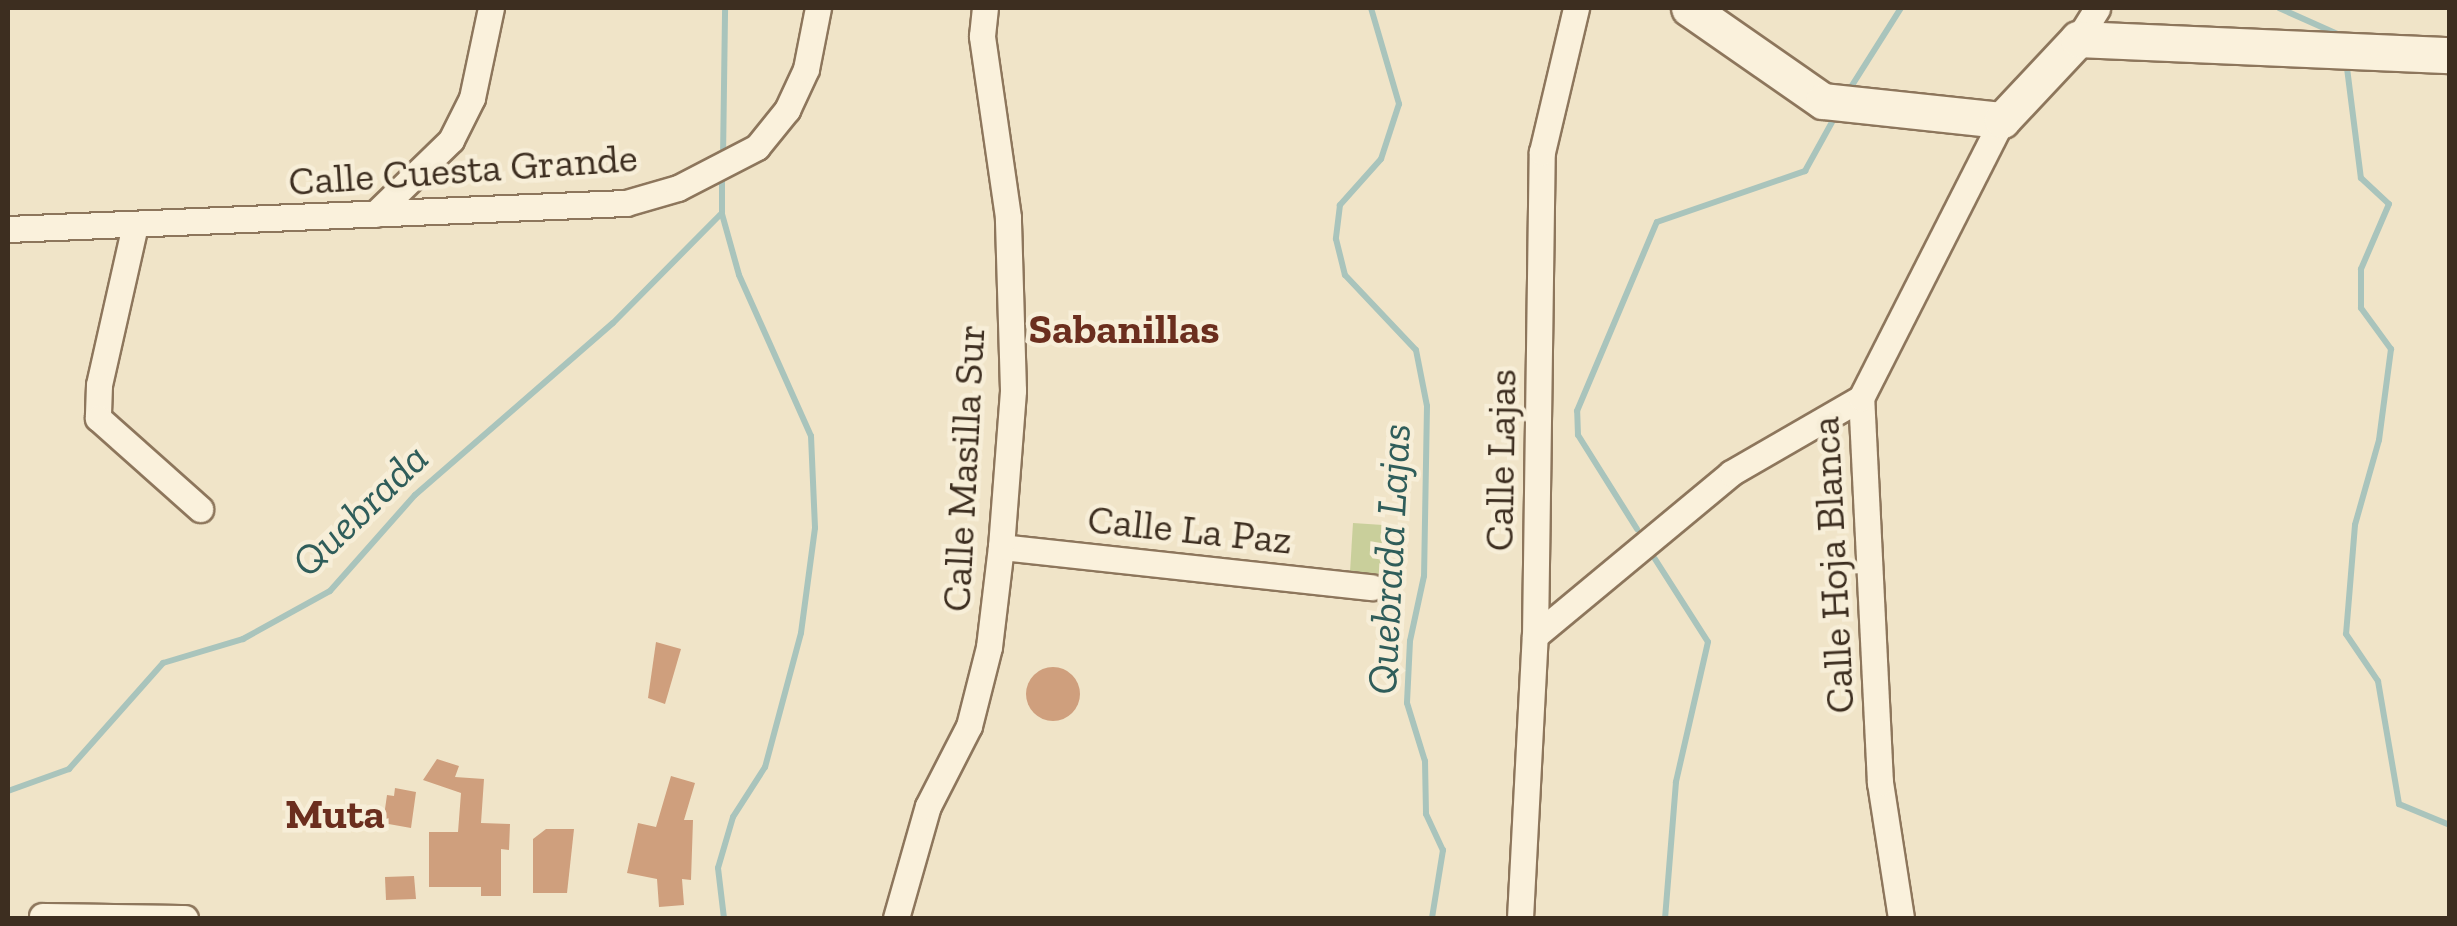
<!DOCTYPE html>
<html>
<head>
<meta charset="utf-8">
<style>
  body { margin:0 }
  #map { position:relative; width:2457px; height:926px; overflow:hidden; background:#f0e4c8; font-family:"Zilla Slab",serif }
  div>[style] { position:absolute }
  .green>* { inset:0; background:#c9cf9b }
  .stream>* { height:6px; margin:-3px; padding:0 3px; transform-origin:3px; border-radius:3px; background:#a9c4bc }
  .building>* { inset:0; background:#cf9f7d }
  .round { border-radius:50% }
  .roads { filter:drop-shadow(2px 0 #8d765c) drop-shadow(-2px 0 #8d765c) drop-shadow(0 2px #8d765c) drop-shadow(0 -2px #8d765c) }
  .street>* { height:25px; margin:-12.5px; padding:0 12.5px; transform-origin:12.5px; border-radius:12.5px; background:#faf1dc }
  .secondary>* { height:35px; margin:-17.5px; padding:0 17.5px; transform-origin:17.5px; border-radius:17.5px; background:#faf1dc }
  span { translate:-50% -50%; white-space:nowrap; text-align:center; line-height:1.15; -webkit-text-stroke:9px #f7eed8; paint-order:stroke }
  .street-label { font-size:40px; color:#3d2e20 }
  .neighbourhood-label { font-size:42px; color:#6b2e1e; font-weight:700 }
  .water-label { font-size:42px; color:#2f5d5a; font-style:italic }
  .frame { position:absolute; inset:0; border:10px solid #3d2e20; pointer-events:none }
</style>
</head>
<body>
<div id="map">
  <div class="green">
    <div style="clip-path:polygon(1353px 523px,1383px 525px,1380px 574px,1350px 572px)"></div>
  </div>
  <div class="stream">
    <div style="left:1371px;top:8px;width:100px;rotate:73.7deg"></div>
    <div style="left:1399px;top:104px;width:58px;rotate:108.1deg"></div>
    <div style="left:1381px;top:159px;width:62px;rotate:131.7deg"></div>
    <div style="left:1340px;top:205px;width:34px;rotate:97deg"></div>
    <div style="left:1336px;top:239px;width:37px;rotate:76deg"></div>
    <div style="left:1345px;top:275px;width:103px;rotate:46.6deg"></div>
    <div style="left:1416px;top:350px;width:57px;rotate:78.9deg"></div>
    <div style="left:1427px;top:406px;width:170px;rotate:91deg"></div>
    <div style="left:1424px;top:576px;width:66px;rotate:102.2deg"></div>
    <div style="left:1410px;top:641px;width:62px;rotate:92.8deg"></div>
    <div style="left:1407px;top:703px;width:61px;rotate:72.8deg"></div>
    <div style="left:1425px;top:761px;width:53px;rotate:88.9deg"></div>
    <div style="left:1426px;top:814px;width:40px;rotate:65deg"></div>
    <div style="left:1443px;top:850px;width:69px;rotate:99.2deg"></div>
    <div style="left:2279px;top:8px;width:67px;rotate:23.9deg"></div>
    <div style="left:2346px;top:60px;width:119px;rotate:82.8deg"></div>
    <div style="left:2361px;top:178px;width:38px;rotate:43deg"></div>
    <div style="left:2389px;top:204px;width:71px;rotate:113.3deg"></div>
    <div style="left:2361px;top:269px;width:39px;rotate:90deg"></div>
    <div style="left:2361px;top:308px;width:51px;rotate:53.8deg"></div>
    <div style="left:2391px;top:349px;width:92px;rotate:97.5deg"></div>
    <div style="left:2379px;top:440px;width:88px;rotate:105.8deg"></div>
    <div style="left:2355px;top:525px;width:109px;rotate:94.7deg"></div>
    <div style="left:2346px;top:634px;width:57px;rotate:55.8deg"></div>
    <div style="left:2378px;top:681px;width:125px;rotate:80.3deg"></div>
    <div style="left:2399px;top:804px;width:55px;rotate:22.4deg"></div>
    <div style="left:1851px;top:87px;width:93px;rotate:-57.7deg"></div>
    <div style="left:723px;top:158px;width:150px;rotate:-89.2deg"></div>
    <div style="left:722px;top:175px;width:39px;rotate:90deg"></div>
    <div style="left:722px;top:214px;width:63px;rotate:74.4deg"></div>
    <div style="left:739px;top:275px;width:176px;rotate:65.9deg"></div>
    <div style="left:811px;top:436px;width:92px;rotate:87.5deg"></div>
    <div style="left:815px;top:528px;width:106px;rotate:97.6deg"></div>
    <div style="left:801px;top:633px;width:139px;rotate:105deg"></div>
    <div style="left:765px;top:767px;width:59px;rotate:122.6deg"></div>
    <div style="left:733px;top:817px;width:53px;rotate:106.4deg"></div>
    <div style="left:718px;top:868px;width:50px;rotate:83.2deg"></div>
    <div style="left:1637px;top:529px;width:111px;rotate:-122.1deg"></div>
    <div style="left:1578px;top:435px;width:24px;rotate:-92deg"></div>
    <div style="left:1577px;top:411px;width:205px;rotate:-67.1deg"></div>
    <div style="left:1657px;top:222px;width:157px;rotate:-19deg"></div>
    <div style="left:1805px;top:171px;width:56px;rotate:-61.1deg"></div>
    <div style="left:1655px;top:559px;width:98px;rotate:57.4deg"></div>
    <div style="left:1708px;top:642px;width:144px;rotate:102.9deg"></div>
    <div style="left:1676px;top:782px;width:136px;rotate:94.6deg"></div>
    <div style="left:8px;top:791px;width:65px;rotate:-19.8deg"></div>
    <div style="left:69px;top:769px;width:142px;rotate:-48.4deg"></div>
    <div style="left:163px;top:663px;width:84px;rotate:-16.7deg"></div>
    <div style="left:243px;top:639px;width:99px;rotate:-28.9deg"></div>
    <div style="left:330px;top:591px;width:128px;rotate:-48.5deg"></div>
    <div style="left:415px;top:495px;width:262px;rotate:-41deg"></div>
    <div style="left:613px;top:323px;width:153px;rotate:-45.3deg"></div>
  </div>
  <div class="building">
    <div style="clip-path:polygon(656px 642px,681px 649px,665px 704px,648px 698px)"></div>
    <div class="round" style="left:1026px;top:667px;width:54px;height:54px"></div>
    <div style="clip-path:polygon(437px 759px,459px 766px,455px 777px,484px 779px,481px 823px,510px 824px,509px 850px,501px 849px,501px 896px,481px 896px,481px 887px,429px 887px,429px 832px,458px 832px,461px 793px,423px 780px)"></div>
    <div style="clip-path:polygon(671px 776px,695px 783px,684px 820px,693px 820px,691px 880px,682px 879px,684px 905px,659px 907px,657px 879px,627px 873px,638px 823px,656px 827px)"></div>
    <div style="clip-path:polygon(395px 788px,416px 792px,411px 828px,383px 823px,387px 795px,394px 796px)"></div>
    <div style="clip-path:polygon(546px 829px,574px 829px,567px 893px,533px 893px,533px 839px)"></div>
    <div style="clip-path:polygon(414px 876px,416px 899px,386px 900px,385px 877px)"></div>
  </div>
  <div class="roads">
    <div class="street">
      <div style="left:2078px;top:39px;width:36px;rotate:-58deg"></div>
      <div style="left:375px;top:214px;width:106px;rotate:-44.2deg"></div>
      <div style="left:451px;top:140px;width:47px;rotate:-63.4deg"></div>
      <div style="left:472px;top:98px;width:92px;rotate:-78.1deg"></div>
      <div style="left:135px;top:225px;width:164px;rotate:102.7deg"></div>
      <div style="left:99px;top:385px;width:33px;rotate:92deg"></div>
      <div style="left:98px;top:418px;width:137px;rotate:41.7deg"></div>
      <div style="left:8px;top:229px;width:619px;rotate:-2.41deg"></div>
      <div style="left:626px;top:203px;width:54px;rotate:-16.1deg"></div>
      <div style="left:678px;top:188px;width:89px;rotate:-27.4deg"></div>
      <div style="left:757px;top:147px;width:48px;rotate:-51deg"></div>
      <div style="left:787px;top:110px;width:45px;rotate:-65.1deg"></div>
      <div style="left:806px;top:69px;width:62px;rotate:-78.9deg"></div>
      <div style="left:1001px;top:547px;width:373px;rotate:6.2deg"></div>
      <div style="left:1535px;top:636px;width:255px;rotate:-39.7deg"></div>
      <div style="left:1731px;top:473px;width:150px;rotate:-30deg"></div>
      <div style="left:42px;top:916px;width:143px;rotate:0.8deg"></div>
      <div style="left:896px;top:918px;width:116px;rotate:-74.1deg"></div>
      <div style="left:928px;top:806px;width:90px;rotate:-62.9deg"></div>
      <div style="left:969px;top:726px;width:81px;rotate:-75.8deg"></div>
      <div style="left:989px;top:647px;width:101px;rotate:-83.2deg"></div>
      <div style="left:1001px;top:547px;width:157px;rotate:-85.6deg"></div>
      <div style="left:1013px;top:390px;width:173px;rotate:-91.7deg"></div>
      <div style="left:1008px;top:217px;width:183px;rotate:-98.2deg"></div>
      <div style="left:982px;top:36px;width:28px;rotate:-84deg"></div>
      <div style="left:1520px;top:918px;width:282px;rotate:-87deg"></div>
      <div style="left:1535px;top:636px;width:484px;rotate:-89.2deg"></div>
      <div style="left:1542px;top:152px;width:148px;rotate:-76.7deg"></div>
      <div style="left:1901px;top:918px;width:137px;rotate:-98.8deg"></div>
      <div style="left:1880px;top:783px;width:385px;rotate:-92.8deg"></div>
      <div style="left:1861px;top:398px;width:312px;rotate:-63.1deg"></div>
    </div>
    <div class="secondary">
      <div style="left:1689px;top:8px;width:163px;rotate:34.8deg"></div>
      <div style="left:1823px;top:101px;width:180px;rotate:6.1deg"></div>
      <div style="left:2002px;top:120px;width:111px;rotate:-46.8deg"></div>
      <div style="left:2078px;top:39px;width:372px;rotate:2.5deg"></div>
    </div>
  </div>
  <div class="street-label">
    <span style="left:463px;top:169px;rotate:-4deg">Calle Cuesta Grande</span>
    <span style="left:1500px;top:460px;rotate:-89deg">Calle Lajas</span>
    <span style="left:963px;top:468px;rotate:-87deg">Calle Masilla Sur</span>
    <span style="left:1190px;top:529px;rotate:6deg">Calle La Paz</span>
    <span style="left:1832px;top:565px;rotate:-93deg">Calle Hoja Blanca</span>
  </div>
  <div class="neighbourhood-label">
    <span style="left:1124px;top:329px">Sabanillas</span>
    <span style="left:335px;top:814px">Muta</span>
  </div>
  <div class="water-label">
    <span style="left:360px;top:510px;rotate:-44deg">Quebrada</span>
    <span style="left:1389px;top:559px;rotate:-87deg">Quebrada Lajas</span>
  </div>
  <div class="frame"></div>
</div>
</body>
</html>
